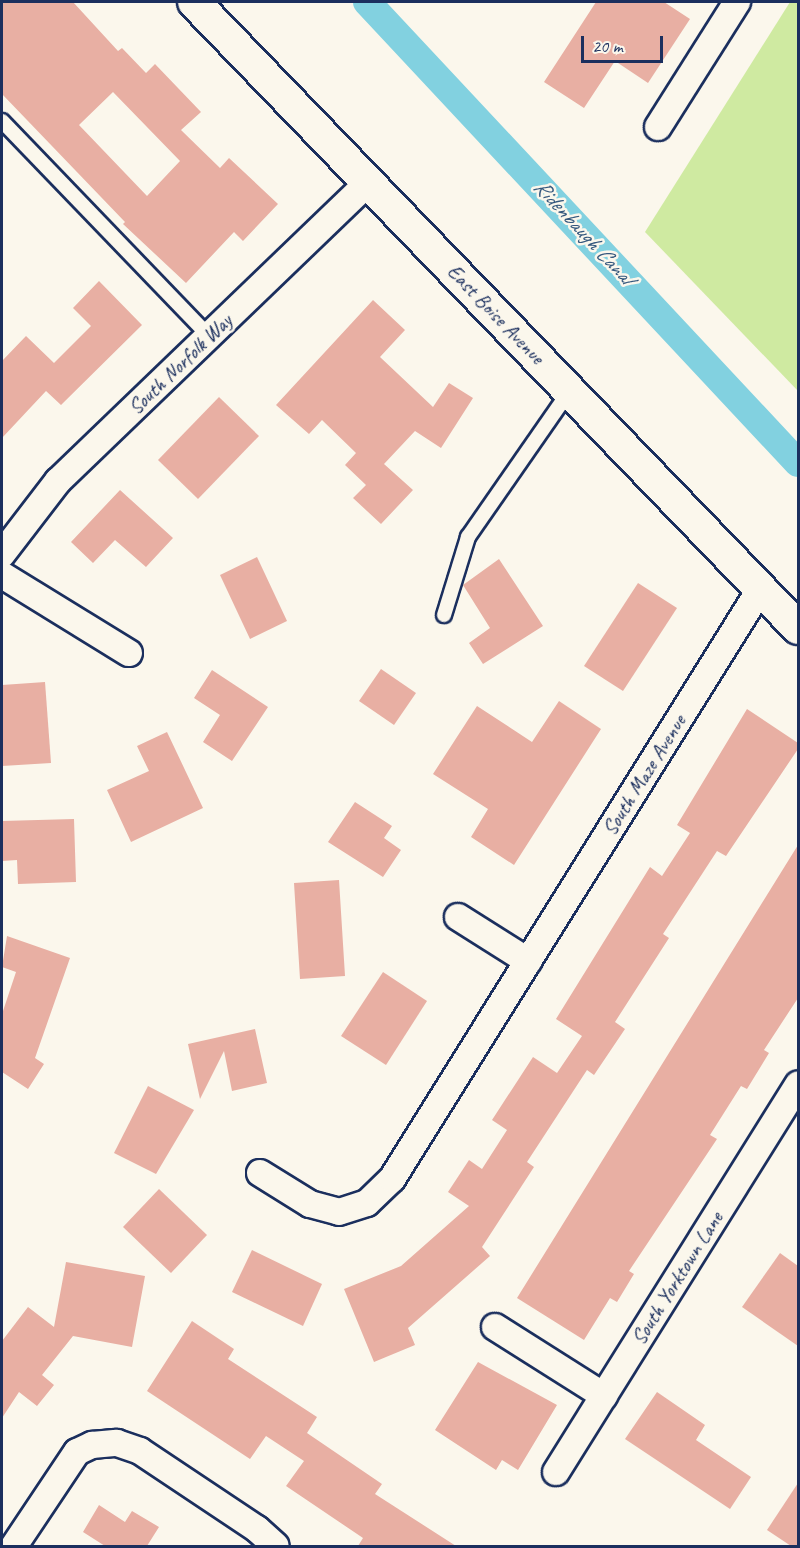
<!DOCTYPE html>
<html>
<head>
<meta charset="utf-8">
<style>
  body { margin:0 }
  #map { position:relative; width:800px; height:1548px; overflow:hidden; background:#fbf7ec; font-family:Caveat,sans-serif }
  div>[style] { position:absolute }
  .green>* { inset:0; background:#cfeaa1 }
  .canal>* { height:28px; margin:-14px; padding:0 14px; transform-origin:14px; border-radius:14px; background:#82d1e0 }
  .building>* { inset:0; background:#e8afa3 }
  .roads { filter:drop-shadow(2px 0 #1b2f5e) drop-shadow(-2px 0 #1b2f5e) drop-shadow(0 2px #1b2f5e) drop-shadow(0 -2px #1b2f5e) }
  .service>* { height:14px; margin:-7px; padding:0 7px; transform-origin:7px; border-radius:7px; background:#fbf7ec }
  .minor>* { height:26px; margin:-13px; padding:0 13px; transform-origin:13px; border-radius:13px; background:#fbf7ec }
  .tertiary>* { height:32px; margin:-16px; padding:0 16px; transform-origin:16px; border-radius:16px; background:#fbf7ec }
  span { translate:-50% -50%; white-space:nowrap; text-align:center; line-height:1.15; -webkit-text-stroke:5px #fbf7ec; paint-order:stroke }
  .street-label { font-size:21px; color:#1b2f5e }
  .water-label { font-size:22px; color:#35587e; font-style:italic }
  .frame { position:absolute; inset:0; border:3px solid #1b2f5e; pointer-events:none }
  .scale { position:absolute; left:581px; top:36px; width:82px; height:27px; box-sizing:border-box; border:3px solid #1b2f5e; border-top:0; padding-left:8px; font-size:18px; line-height:21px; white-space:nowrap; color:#1b2f5e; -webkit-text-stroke:4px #fbf7ec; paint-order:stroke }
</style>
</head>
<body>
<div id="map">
  <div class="green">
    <div style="clip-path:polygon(790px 2px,798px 2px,798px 391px,645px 232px)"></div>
  </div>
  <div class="canal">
    <div style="left:367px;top:2px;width:631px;rotate:46.93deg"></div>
  </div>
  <div class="building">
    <div style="clip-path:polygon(evenodd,2px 2px,73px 2px,118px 51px,122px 48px,146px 73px,155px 64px,201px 112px,181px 130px,220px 168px,229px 158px,278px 204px,243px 241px,234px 232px,186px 283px,123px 224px,125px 222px,2px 94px,2px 2px,113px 92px,180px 161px,147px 196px,79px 125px,113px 92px)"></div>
    <div style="clip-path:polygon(596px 2px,664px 2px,690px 19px,648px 83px,615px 61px,584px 108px,544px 82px)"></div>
    <div style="clip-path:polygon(99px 281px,142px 325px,61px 405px,46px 391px,2px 438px,2px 361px,26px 336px,54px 363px,91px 326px,73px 308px)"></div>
    <div style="clip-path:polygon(373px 300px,405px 330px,380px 357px,433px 407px,449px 383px,473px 398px,441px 448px,415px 431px,384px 464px,413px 490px,381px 524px,353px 498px,366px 485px,345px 465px,356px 453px,322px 420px,309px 434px,276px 405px)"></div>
    <div style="clip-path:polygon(219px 397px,259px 436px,198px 499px,158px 460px)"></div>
    <div style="clip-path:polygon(120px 490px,173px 538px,146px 567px,115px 540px,93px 563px,71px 542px)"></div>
    <div style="clip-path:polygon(257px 557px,287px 621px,250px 639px,220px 575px)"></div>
    <div style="clip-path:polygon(499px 559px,543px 626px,483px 664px,469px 643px,490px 628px,463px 585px)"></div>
    <div style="clip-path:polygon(638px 583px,677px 608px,623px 691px,584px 666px)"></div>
    <div style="clip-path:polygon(381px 669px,416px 693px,394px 725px,359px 701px)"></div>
    <div style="clip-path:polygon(212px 670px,268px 707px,232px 761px,203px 742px,220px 715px,194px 698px)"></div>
    <div style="clip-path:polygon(45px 682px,51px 763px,2px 766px,2px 685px)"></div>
    <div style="clip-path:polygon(559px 701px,601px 729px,514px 865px,471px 837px,488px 809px,433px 774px,477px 706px,532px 742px)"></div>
    <div style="clip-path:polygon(747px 709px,798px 743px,798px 749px,726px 856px,717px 851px,663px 934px,669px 938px,615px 1022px,625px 1029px,594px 1075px,587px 1070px,527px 1162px,534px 1167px,482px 1247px,490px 1256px,408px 1328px,415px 1345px,374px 1362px,344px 1289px,401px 1266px,469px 1206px,448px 1192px,469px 1160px,482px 1169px,507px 1130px,492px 1120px,533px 1057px,557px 1073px,582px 1036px,556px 1019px,650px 867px,662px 876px,690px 833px,677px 825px)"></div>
    <div style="clip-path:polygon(167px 732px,203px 808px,131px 842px,107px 790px,149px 771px,137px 746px)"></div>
    <div style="clip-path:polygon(355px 802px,392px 826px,384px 838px,401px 850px,383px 877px,328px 842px)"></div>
    <div style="clip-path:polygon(74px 819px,76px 882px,18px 884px,17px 860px,2px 861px,2px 821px)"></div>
    <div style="clip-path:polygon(798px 845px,798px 998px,764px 1050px,769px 1053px,747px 1089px,741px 1086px,710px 1135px,717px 1139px,629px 1271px,634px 1274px,617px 1302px,610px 1298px,584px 1340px,517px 1298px)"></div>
    <div style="clip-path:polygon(339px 880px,345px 976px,300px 979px,294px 883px)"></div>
    <div style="clip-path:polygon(7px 936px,70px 958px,35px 1058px,44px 1064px,28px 1089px,2px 1072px,2px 1014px,16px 972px,2px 967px)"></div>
    <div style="clip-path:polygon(383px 972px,427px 1001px,386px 1065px,341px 1036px)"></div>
    <div style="clip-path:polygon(255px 1029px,267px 1083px,232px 1091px,224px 1051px,200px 1099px,188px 1044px)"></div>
    <div style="clip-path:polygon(148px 1086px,194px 1110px,156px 1174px,114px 1153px)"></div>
    <div style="clip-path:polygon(159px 1189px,207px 1235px,171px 1273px,123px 1227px)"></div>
    <div style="clip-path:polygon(252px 1250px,322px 1284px,303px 1326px,232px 1292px)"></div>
    <div style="clip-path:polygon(780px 1253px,798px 1266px,798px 1346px,742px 1307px)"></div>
    <div style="clip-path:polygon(66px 1262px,145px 1276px,132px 1347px,73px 1336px,42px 1375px,54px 1385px,37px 1406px,19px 1392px,2px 1418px,2px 1341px,28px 1307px,54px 1327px)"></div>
    <div style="clip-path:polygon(192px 1321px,234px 1349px,228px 1359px,317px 1417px,307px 1433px,382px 1484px,375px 1494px,456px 1546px,358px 1546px,363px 1538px,286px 1486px,304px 1461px,266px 1436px,250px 1459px,147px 1391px)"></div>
    <div style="clip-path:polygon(478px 1362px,557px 1405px,518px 1470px,502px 1460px,496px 1470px,435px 1430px)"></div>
    <div style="clip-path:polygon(657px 1392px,705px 1425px,696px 1440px,751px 1477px,730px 1509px,625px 1439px)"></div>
    <div style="clip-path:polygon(798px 1483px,798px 1546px,791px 1546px,767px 1530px)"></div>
    <div style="clip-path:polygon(99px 1505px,125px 1522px,132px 1511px,159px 1527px,147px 1546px,105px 1546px,83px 1532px)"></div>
  </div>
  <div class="roads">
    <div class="service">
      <div style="left:2px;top:121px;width:298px;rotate:46.1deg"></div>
      <div style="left:444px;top:615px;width:82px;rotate:-72.9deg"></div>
      <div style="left:468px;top:537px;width:179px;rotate:-55.2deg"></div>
    </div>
    <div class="minor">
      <div style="left:658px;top:127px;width:148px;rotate:-57.7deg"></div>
      <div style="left:2px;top:554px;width:92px;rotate:-52.5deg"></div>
      <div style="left:58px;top:481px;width:431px;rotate:-43.9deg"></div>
      <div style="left:2px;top:575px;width:149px;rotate:31.6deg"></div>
      <div style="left:458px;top:917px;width:83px;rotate:32.2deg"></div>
      <div style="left:260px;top:1173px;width:59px;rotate:31.8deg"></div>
      <div style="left:310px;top:1204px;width:30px;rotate:15deg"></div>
      <div style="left:339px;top:1212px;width:29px;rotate:-18deg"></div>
      <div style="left:367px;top:1203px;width:35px;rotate:-44deg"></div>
      <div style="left:392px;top:1179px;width:697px;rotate:-58.02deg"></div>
      <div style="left:495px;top:1327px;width:129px;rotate:32.3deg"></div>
      <div style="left:556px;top:1472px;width:457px;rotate:-58deg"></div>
      <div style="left:14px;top:1546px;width:113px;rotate:-56.2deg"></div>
      <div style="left:77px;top:1452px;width:17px;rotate:-25deg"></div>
      <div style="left:92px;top:1445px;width:25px;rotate:-5deg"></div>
      <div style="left:117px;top:1443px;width:24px;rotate:19deg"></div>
      <div style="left:140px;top:1451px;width:141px;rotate:33.7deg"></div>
      <div style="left:257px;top:1529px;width:25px;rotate:42deg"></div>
    </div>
    <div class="tertiary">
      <div style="left:194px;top:2px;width:870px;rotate:46.02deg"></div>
    </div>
  </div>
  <div class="street-label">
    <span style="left:496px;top:314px;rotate:46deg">East Boise Avenue</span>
    <span style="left:180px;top:364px;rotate:-44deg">South Norfolk Way</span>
    <span style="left:644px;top:775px;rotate:-58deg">South Maze Avenue</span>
    <span style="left:677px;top:1278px;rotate:-58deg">South Yorktown Lane</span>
  </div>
  <div class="water-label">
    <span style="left:583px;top:232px;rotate:47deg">Ridenbaugh Canal</span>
  </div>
  <div class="frame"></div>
  <div class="scale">20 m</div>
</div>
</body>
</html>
